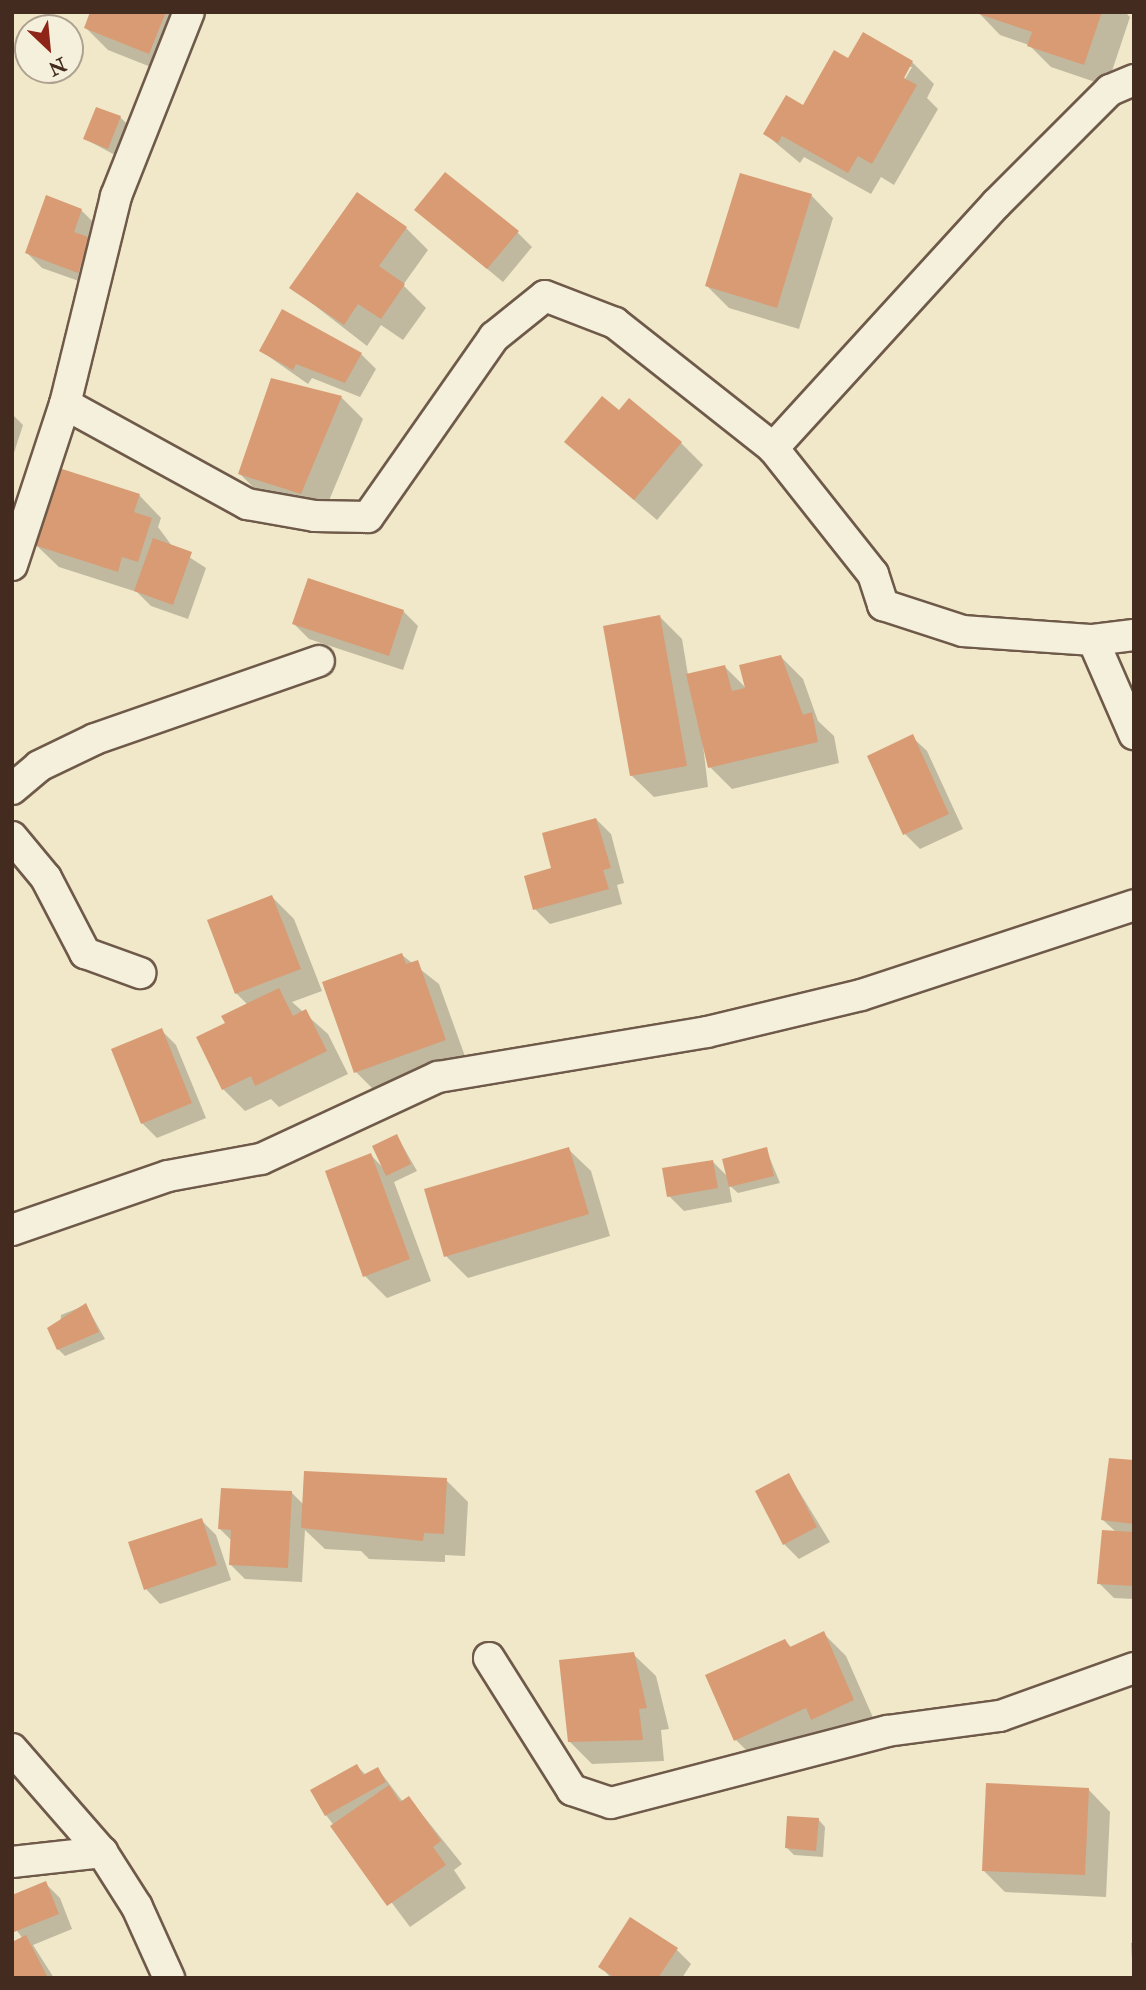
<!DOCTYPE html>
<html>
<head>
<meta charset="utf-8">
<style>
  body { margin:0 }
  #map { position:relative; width:1146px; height:1990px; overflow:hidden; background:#f0e8c9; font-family:"IM FELL Double Pica",serif }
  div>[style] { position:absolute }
  .shadow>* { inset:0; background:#0003 }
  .building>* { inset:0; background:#d89b74 }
  .roads { filter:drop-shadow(2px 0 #6f5a4a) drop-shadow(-2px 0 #6f5a4a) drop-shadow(0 2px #6f5a4a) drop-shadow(0 -2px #6f5a4a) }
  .minor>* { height:30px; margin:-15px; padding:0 15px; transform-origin:15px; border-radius:15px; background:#f5f0dc }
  span { translate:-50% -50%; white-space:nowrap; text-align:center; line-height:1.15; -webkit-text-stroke:5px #f5f0dc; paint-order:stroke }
  .frame { position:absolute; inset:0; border:14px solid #442b1f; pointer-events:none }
  .north { position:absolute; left:14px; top:14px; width:70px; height:70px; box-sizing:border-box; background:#f5f0dc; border:2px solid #aea190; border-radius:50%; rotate:154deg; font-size:19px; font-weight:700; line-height:28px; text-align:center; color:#442b1f }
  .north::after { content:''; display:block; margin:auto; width:24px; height:32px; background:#8f2418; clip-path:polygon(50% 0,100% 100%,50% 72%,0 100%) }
</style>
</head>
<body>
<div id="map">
  <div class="shadow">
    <div style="clip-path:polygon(92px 12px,197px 12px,171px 75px,108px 50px,86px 28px)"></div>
    <div style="clip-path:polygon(978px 12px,1125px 12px,1130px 17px,1107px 86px,1051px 67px,1029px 45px,1000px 35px)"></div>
    <div style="clip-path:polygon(evenodd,848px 60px,912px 62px,934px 84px,927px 98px,938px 109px,894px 185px,881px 177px,871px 194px,804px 157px,800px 163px,765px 134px,804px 107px,848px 60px,908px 67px,912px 67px,901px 86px,908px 67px)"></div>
    <div style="clip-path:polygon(120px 117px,127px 124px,115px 155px,85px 139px)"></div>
    <div style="clip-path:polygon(811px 195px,833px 218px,799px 329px,729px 308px,707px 286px)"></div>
    <div style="clip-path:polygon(81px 210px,96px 225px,93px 286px,42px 268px,27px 253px)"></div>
    <div style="clip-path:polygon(416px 210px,517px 232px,532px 247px,503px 282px)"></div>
    <div style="clip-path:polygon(406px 228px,428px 250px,403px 285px,426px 308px,403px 340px,381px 325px,367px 346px,291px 287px)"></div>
    <div style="clip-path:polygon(261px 351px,361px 354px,376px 369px,360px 397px,312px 378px,308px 384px)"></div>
    <div style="clip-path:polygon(341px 397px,363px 419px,323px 515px,262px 496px,240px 474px)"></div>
    <div style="clip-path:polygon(619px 412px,681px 443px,703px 465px,657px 520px,567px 442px)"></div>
    <div style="clip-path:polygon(12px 414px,23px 425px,12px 459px)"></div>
    <div style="clip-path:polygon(139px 495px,161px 518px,158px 527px,172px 546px,206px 568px,188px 619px,151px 606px,137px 592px,59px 567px,36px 545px)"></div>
    <div style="clip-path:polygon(403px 611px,418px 626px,403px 670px,309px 639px,294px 624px)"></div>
    <div style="clip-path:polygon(660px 617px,682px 639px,688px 675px,725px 667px,747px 689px,781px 657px,803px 679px,818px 721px,834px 736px,839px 763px,732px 789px,710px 767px,701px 728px,708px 787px,654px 797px,631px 775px)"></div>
    <div style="clip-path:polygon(912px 737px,927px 751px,963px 829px,920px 849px,905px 834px)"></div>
    <div style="clip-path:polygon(596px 819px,611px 834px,624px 883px,617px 885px,622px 904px,550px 924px,535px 909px,554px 869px)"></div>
    <div style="clip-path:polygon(272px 897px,294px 919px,322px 991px,292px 1002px,328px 1034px,348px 1074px,279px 1107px,271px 1099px,245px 1111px,223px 1089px,227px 1024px,248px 1005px,236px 993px)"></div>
    <div style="clip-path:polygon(402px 955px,439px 984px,467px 1062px,378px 1094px,356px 1072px)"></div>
    <div style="clip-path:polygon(161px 1030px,176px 1045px,206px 1118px,157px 1138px,142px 1123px)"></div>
    <div style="clip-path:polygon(397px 1136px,417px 1171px,394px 1182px,431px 1281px,387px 1298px,365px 1276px,371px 1155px,384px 1169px)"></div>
    <div style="clip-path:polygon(568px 1149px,591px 1171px,610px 1236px,468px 1278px,446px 1256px)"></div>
    <div style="clip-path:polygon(766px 1149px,780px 1183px,738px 1193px,729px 1185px,732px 1202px,684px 1211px,669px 1196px,713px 1162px,729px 1178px)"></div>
    <div style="clip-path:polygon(86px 1305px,105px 1339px,65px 1356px,58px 1349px,61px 1315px)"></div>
    <div style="clip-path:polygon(1134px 1462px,1134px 1599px,1114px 1598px,1099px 1583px,1116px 1532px,1103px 1520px)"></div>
    <div style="clip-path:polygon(789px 1475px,830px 1542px,799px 1559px,784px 1544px)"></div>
    <div style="clip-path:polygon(446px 1480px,468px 1502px,465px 1556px,445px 1555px,445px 1562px,369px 1559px,361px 1551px,325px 1549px,305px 1530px,302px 1582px,245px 1579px,230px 1564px,232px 1541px,220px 1529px,292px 1493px,304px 1505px)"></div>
    <div style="clip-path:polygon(201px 1520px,216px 1535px,231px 1580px,160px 1604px,146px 1589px)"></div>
    <div style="clip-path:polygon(824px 1634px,846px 1656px,875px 1722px,834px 1741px,825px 1731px,758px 1762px,736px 1740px,785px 1641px,792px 1648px)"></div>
    <div style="clip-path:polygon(633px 1654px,656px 1676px,669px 1729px,661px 1730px,664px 1761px,592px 1764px,569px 1741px)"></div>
    <div style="clip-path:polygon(357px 1766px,366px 1775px,378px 1769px,403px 1802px,409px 1798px,462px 1864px,454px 1870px,466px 1888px,410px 1927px,326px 1815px)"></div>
    <div style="clip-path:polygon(1088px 1789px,1110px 1812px,1106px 1897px,1005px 1892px,983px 1870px)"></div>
    <div style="clip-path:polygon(818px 1819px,825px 1827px,823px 1857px,794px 1855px,786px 1847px)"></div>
    <div style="clip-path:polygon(46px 1884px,60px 1898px,72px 1929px,33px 1945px,54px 1978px,12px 1978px,23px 1939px,12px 1924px,12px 1896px)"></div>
    <div style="clip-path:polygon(1131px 1943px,1134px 1943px,1134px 1978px,1133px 1978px)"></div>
    <div style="clip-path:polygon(676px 1949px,691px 1964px,682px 1978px,611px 1978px,601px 1967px)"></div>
  </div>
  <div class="building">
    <div style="clip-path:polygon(90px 12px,166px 12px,149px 54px,84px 28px)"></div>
    <div style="clip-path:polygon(973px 12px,1102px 12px,1084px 65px,1027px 46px,1032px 32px)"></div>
    <div style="clip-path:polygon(863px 32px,913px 61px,904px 78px,917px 85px,872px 164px,858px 156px,848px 173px,782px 136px,778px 143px,763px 134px,786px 95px,803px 105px,834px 50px,848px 58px)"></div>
    <div style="clip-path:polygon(96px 107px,121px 116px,108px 149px,83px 139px)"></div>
    <div style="clip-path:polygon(445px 172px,519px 231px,487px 269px,414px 210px)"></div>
    <div style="clip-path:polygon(740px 173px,812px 194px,777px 308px,705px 286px)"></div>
    <div style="clip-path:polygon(357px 192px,407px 227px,379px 266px,405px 284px,381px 319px,358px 304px,344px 325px,289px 288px)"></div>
    <div style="clip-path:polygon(46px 195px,82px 209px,74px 232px,91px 238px,78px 273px,25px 253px)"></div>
    <div style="clip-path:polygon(282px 309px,362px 353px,345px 383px,296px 364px,293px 370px,259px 351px)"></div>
    <div style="clip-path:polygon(271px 378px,342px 396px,301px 494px,238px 474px)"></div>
    <div style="clip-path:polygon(602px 396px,619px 410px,629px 398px,682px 442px,634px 500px,564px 442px)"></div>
    <div style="clip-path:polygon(59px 468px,140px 494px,134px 512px,152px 518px,138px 562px,122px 557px,118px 572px,34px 545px)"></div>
    <div style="clip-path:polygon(153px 538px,192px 552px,173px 605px,134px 591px)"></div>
    <div style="clip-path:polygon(308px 578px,404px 610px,389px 656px,292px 624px)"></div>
    <div style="clip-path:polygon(660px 615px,687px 766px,630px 776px,603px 626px)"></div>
    <div style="clip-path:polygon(781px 655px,803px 715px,812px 712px,818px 742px,708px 768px,686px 674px,725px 665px,732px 691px,745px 688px,739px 665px)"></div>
    <div style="clip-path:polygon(913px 734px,949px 814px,903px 835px,867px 756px)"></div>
    <div style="clip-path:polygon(596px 818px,611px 868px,603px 870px,609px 889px,533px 910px,524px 876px,551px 868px,542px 833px)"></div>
    <div style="clip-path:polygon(272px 895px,301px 969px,235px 994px,207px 920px)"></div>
    <div style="clip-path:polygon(402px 953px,406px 964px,418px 960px,446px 1040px,354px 1073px,322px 982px)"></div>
    <div style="clip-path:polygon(279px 988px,293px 1016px,306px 1009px,327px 1051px,255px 1086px,251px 1076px,222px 1090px,196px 1037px,225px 1023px,221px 1016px)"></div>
    <div style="clip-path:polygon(162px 1028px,192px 1103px,141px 1124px,111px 1049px)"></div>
    <div style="clip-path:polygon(397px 1134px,411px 1164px,386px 1176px,372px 1146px)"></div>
    <div style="clip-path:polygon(569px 1147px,589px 1214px,444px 1257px,424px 1189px)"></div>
    <div style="clip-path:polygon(767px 1147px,774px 1176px,729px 1187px,722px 1159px)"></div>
    <div style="clip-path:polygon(371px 1153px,410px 1259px,363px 1277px,325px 1171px)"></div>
    <div style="clip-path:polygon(713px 1160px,718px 1188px,667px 1197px,662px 1168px)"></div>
    <div style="clip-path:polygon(86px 1303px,99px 1332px,57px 1350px,47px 1328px)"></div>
    <div style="clip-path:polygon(1109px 1458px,1134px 1460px,1134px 1524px,1101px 1520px)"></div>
    <div style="clip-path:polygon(304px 1471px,447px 1478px,444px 1534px,424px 1533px,423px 1541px,301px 1528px)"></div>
    <div style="clip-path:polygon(789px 1473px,817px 1527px,783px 1545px,755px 1491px)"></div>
    <div style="clip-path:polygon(221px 1488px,292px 1491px,288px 1568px,229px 1565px,231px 1530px,218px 1529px)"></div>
    <div style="clip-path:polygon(202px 1518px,217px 1565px,144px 1590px,128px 1542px)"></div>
    <div style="clip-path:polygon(1102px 1530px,1134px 1532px,1134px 1586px,1097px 1584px)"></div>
    <div style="clip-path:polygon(824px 1631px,854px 1700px,811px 1720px,806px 1708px,734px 1741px,705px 1675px,785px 1639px,790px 1647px)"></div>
    <div style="clip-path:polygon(634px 1652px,647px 1708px,639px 1709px,643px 1740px,568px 1742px,559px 1660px)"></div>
    <div style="clip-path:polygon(357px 1764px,363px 1775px,378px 1767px,386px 1782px,325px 1816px,310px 1790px)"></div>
    <div style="clip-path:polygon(986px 1783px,1089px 1788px,1085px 1875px,982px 1871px)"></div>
    <div style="clip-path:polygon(389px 1785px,400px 1802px,409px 1796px,441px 1841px,433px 1847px,446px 1865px,387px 1906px,330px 1826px)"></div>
    <div style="clip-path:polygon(787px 1816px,819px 1818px,816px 1851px,785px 1848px)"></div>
    <div style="clip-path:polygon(46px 1881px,59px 1914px,14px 1932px,12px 1895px)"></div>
    <div style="clip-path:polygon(630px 1917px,678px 1948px,658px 1978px,615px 1978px,598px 1967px)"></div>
    <div style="clip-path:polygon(26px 1935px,48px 1978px,12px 1978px,12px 1942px)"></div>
  </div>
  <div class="roads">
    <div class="minor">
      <div style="left:1134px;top:80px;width:26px;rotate:157deg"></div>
      <div style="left:1110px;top:90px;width:161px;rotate:135deg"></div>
      <div style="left:996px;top:204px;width:331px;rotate:132.4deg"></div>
      <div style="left:773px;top:448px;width:161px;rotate:51.6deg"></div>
      <div style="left:873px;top:574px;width:33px;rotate:72deg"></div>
      <div style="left:883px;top:605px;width:84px;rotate:18deg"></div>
      <div style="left:963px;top:631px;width:130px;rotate:4deg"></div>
      <div style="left:1093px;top:640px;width:103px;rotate:66.4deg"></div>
      <div style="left:65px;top:404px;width:208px;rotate:28.8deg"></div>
      <div style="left:247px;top:504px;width:69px;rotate:10deg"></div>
      <div style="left:315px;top:516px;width:53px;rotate:1.1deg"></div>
      <div style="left:368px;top:517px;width:220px;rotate:-55deg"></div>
      <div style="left:494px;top:337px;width:65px;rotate:-38.8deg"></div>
      <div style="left:545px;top:296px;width:75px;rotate:21.1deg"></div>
      <div style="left:615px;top:323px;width:201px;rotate:38.3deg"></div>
      <div style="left:12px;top:565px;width:169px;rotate:-71.8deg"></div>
      <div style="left:65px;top:404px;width:214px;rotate:-76.2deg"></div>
      <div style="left:116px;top:196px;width:198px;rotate:-68.4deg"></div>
      <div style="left:1093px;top:640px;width:41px;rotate:-7deg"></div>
      <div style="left:12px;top:789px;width:35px;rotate:-40deg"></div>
      <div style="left:39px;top:766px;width:62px;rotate:-25.7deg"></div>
      <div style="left:95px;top:739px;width:237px;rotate:-19.2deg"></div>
      <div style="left:12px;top:837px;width:53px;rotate:50.3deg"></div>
      <div style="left:46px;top:878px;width:85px;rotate:62.5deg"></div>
      <div style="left:85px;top:953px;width:59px;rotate:20deg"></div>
      <div style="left:12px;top:1230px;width:165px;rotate:-19.1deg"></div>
      <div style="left:168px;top:1176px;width:95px;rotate:-10.4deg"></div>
      <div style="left:261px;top:1159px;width:195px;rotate:-24.9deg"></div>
      <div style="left:438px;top:1077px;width:273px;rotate:-9.5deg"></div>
      <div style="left:707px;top:1032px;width:158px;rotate:-13.5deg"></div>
      <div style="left:861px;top:995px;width:287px;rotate:-18.2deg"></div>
      <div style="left:489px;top:1658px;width:156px;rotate:57.8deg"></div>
      <div style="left:572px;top:1790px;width:41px;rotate:18.4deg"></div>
      <div style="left:611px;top:1803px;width:285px;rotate:-14.6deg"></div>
      <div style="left:887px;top:1731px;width:114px;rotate:-7.6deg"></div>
      <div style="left:1000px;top:1716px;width:142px;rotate:-19.7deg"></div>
      <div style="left:12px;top:1749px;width:137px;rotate:48.9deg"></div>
      <div style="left:102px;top:1852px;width:65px;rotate:57.5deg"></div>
      <div style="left:137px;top:1907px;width:78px;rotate:65.7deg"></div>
      <div style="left:12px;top:1862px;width:91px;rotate:-6.3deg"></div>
    </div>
  </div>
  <div class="frame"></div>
  <div class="north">N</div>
</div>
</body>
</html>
